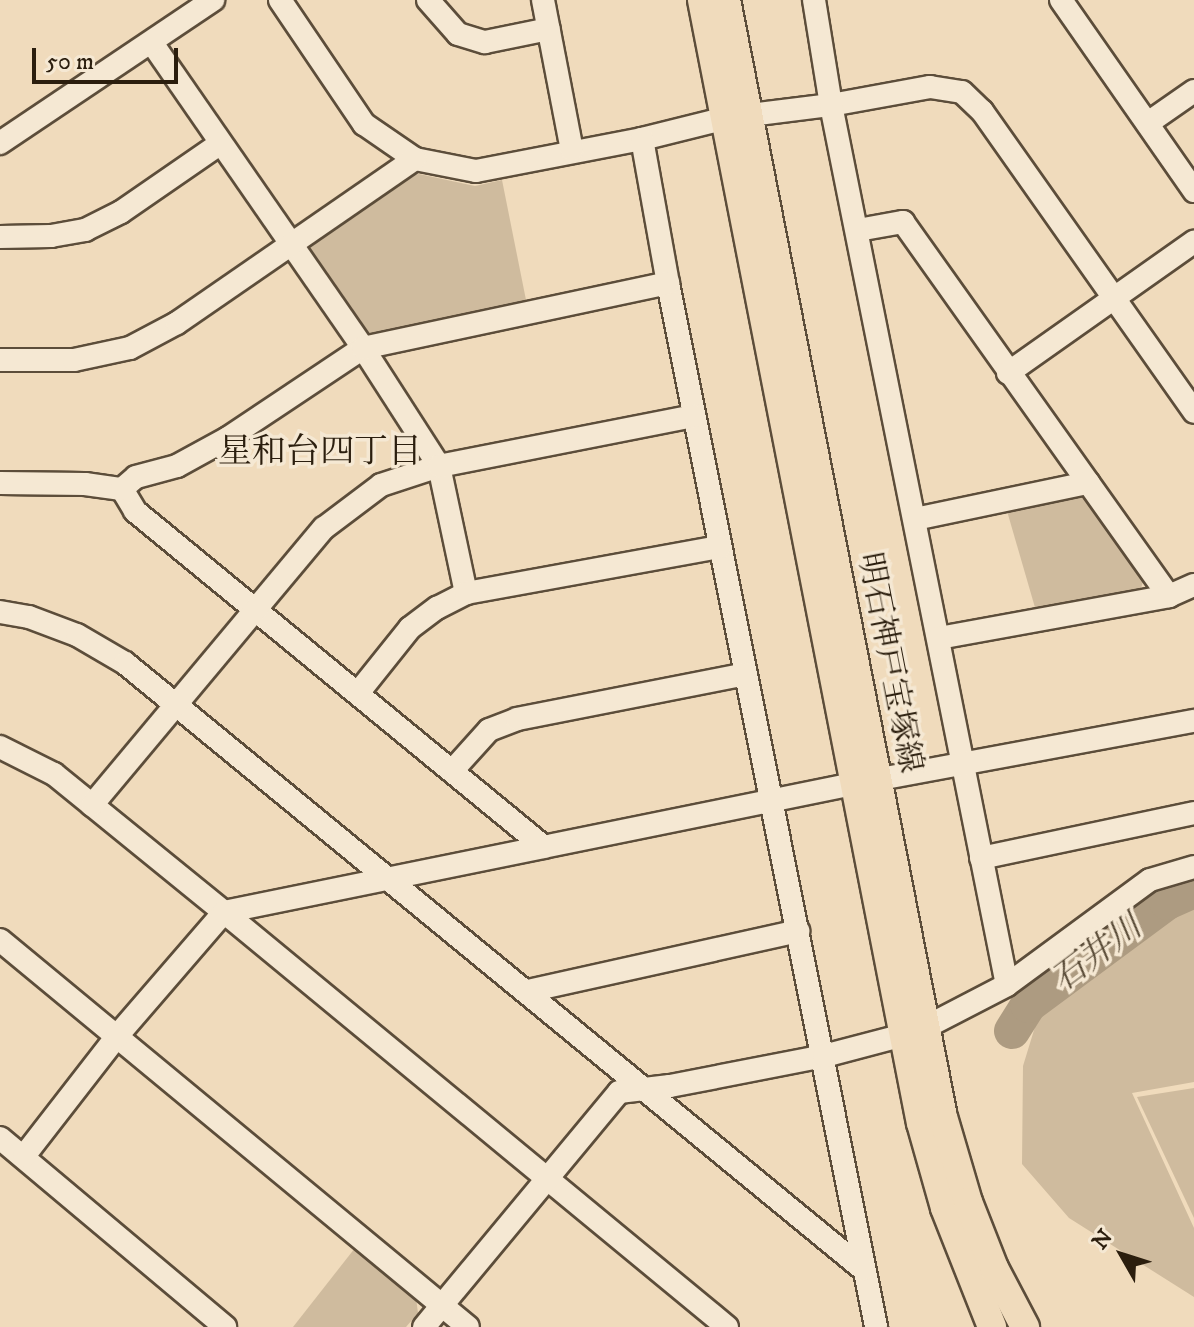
<!DOCTYPE html>
<html>
<head>
<meta charset="utf-8">
<style>
  body { margin:0 }
  #map { position:relative; width:1194px; height:1327px; overflow:hidden; background:#f0dbbc; font-family:"IM FELL DW Pica","Noto Serif JP",serif }
  div>[style] { position:absolute }
  .green>* { inset:0; background:#cfbb9e }
  .river>* { height:36px; margin:-18px; padding:0 18px; transform-origin:18px; border-radius:18px; background:#ad9b81 }
  .roads { filter:drop-shadow(2px 0 #5c4d3a) drop-shadow(-2px 0 #5c4d3a) drop-shadow(0 2px #5c4d3a) drop-shadow(0 -2px #5c4d3a) }
  .minor>* { height:22px; margin:-11px; padding:0 11px; transform-origin:11px; border-radius:11px; background:#f5e8d3 }
  .major>* { height:28px; margin:-14px; padding:0 14px; transform-origin:14px; border-radius:14px; background:#f0dbbc }
  span { translate:-50% -50%; white-space:nowrap; text-align:center; line-height:1.15; -webkit-text-stroke:7px #f5e8d3; paint-order:stroke }
  .street-label { font-size:32px; color:#2b1e0e }
  .neighbourhood-label { font-size:34px; color:#2b1e0e }
  .water-label { font-size:34px; color:#584a36; font-style:italic }
  .north { position:absolute; left:1082px; top:1215px; width:80px; height:80px; -webkit-text-stroke:6px #f5e8d3; paint-order:stroke; rotate:309deg; font-size:22px; font-weight:700; line-height:32px; text-align:center; color:#2b1e0e }
  .north::after { content:''; display:block; margin:auto; width:28px; height:36px; background:#2b1e0e; clip-path:polygon(50% 0,100% 100%,50% 72%,0 100%) }
  .scale { position:absolute; left:32px; top:48px; width:146px; height:36px; box-sizing:border-box; border:4px solid #2b1e0e; border-top:0; padding-left:10px; font-size:24px; line-height:28px; white-space:nowrap; color:#2b1e0e; -webkit-text-stroke:6px #f5e8d3; paint-order:stroke }
</style>
</head>
<body>
<div id="map">
  <div class="green">
    <div style="clip-path:polygon(419px 174px,475px 186px,502px 180px,526px 300px,375px 338px,360px 331px,309px 253px,313px 238px,404px 176px)"></div>
    <div style="clip-path:polygon(1075px 495px,1093px 503px,1144px 578px,1140px 592px,1036px 611px,1007px 511px)"></div>
    <div style="clip-path:polygon(1194px 896px,1194px 1082px,1132px 1093px,1194px 1228px,1194px 1297px,1069px 1218px,1022px 1164px,1023px 1066px,1038px 1017px,1180px 899px)"></div>
    <div style="clip-path:polygon(1194px 1088px,1194px 1218px,1137px 1097px)"></div>
    <div style="clip-path:polygon(355px 1248px,416px 1298px,418px 1313px,406px 1327px,293px 1327px)"></div>
  </div>
  <div class="river">
    <div style="left:1012px;top:1031px;width:31px;rotate:-58deg"></div>
    <div style="left:1028px;top:1005px;width:173px;rotate:-36.5deg"></div>
    <div style="left:1167px;top:902px;width:30px;rotate:-24deg"></div>
  </div>
  <div class="roads">
    <div class="minor">
      <div style="left:280px;top:0;width:150px;rotate:55.9deg"></div>
      <div style="left:364px;top:124px;width:62px;rotate:34.5deg"></div>
      <div style="left:415px;top:159px;width:62px;rotate:11.1deg"></div>
      <div style="left:476px;top:171px;width:169px;rotate:-10.9deg"></div>
      <div style="left:642px;top:139px;width:87px;rotate:-14deg"></div>
      <div style="left:726px;top:118px;width:106px;rotate:-7.1deg"></div>
      <div style="left:831px;top:105px;width:101px;rotate:-10.3deg"></div>
      <div style="left:930px;top:87px;width:32px;rotate:9deg"></div>
      <div style="left:962px;top:92px;width:28px;rotate:44deg"></div>
      <div style="left:982px;top:111px;width:368px;rotate:54.8deg"></div>
      <div style="left:428px;top:0;width:45px;rotate:48.6deg"></div>
      <div style="left:458px;top:34px;width:28px;rotate:17deg"></div>
      <div style="left:485px;top:42px;width:65px;rotate:-11.5deg"></div>
      <div style="left:543px;top:0;width:153px;rotate:79.1deg"></div>
      <div style="left:814px;top:0;width:106px;rotate:80.8deg"></div>
      <div style="left:831px;top:105px;width:897px;rotate:78.69deg"></div>
      <div style="left:1061px;top:0;width:233px;rotate:55.1deg"></div>
      <div style="left:152px;top:43px;width:371px;rotate:55.3deg"></div>
      <div style="left:363px;top:348px;width:140px;rotate:57.2deg"></div>
      <div style="left:439px;top:466px;width:130px;rotate:78deg"></div>
      <div style="left:1148px;top:123px;width:56px;rotate:-34.8deg"></div>
      <div style="left:642px;top:139px;width:146px;rotate:79.8deg"></div>
      <div style="left:668px;top:283px;width:1065px;rotate:78.73deg"></div>
      <div style="left:0;top:143px;width:257px;rotate:-33.9deg"></div>
      <div style="left:858px;top:230px;width:46px;rotate:-10.1deg"></div>
      <div style="left:903px;top:222px;width:459px;rotate:54.6deg"></div>
      <div style="left:0;top:237px;width:51px;rotate:-1.1deg"></div>
      <div style="left:51px;top:236px;width:35px;rotate:-10deg"></div>
      <div style="left:85px;top:230px;width:40px;rotate:-26.6deg"></div>
      <div style="left:121px;top:212px;width:121px;rotate:-34.6deg"></div>
      <div style="left:0;top:360px;width:74px"></div>
      <div style="left:74px;top:360px;width:57px;rotate:-12.1deg"></div>
      <div style="left:130px;top:348px;width:53px;rotate:-28deg"></div>
      <div style="left:177px;top:323px;width:289px;rotate:-34.6deg"></div>
      <div style="left:1008px;top:373px;width:228px;rotate:-35.2deg"></div>
      <div style="left:0;top:483px;width:85px;rotate:0.7deg"></div>
      <div style="left:85px;top:484px;width:37px;rotate:8deg"></div>
      <div style="left:122px;top:489px;width:26px;rotate:59deg"></div>
      <div style="left:135px;top:511px;width:529px;rotate:39.4deg"></div>
      <div style="left:122px;top:489px;width:18px;rotate:-41deg"></div>
      <div style="left:136px;top:477px;width:42px;rotate:-15deg"></div>
      <div style="left:177px;top:466px;width:58px;rotate:-28.8deg"></div>
      <div style="left:228px;top:438px;width:162px;rotate:-33.7deg"></div>
      <div style="left:363px;top:348px;width:312px;rotate:-12deg"></div>
      <div style="left:915px;top:519px;width:177px;rotate:-11.8deg"></div>
      <div style="left:0;top:612px;width:29px;rotate:10deg"></div>
      <div style="left:29px;top:617px;width:51px;rotate:20.6deg"></div>
      <div style="left:77px;top:635px;width:56px;rotate:30.3deg"></div>
      <div style="left:125px;top:663px;width:955px;rotate:39.39deg"></div>
      <div style="left:939px;top:638px;width:234px;rotate:-10.3deg"></div>
      <div style="left:1169px;top:596px;width:27px;rotate:-24deg"></div>
      <div style="left:358px;top:693px;width:83px;rotate:-51.3deg"></div>
      <div style="left:410px;top:628px;width:34px;rotate:-37deg"></div>
      <div style="left:437px;top:608px;width:33px;rotate:-27deg"></div>
      <div style="left:466px;top:593px;width:258px;rotate:-10.3deg"></div>
      <div style="left:0;top:747px;width:60px;rotate:26.6deg"></div>
      <div style="left:54px;top:774px;width:219px;rotate:39.1deg"></div>
      <div style="left:224px;top:912px;width:642px;rotate:-11.5deg"></div>
      <div style="left:853px;top:784px;width:347px;rotate:-10.5deg"></div>
      <div style="left:452px;top:771px;width:55px;rotate:-47.9deg"></div>
      <div style="left:489px;top:730px;width:30px;rotate:-21deg"></div>
      <div style="left:517px;top:719px;width:233px;rotate:-11.1deg"></div>
      <div style="left:92px;top:805px;width:361px;rotate:-50.1deg"></div>
      <div style="left:324px;top:528px;width:71px;rotate:-37deg"></div>
      <div style="left:381px;top:485px;width:61px;rotate:-18.1deg"></div>
      <div style="left:439px;top:466px;width:260px;rotate:-11.1deg"></div>
      <div style="left:981px;top:858px;width:218px;rotate:-11.9deg"></div>
      <div style="left:0;top:940px;width:607px;rotate:39.59deg"></div>
      <div style="left:528px;top:991px;width:277px;rotate:-12.5deg"></div>
      <div style="left:926px;top:1027px;width:91px;rotate:-27.4deg"></div>
      <div style="left:1007px;top:985px;width:177px;rotate:-36.3deg"></div>
      <div style="left:1150px;top:880px;width:46px;rotate:-16.5deg"></div>
      <div style="left:0;top:1138px;width:294px;rotate:40deg"></div>
      <div style="left:24px;top:1156px;width:152px;rotate:-52.2deg"></div>
      <div style="left:117px;top:1036px;width:164px;rotate:-49.2deg"></div>
      <div style="left:224px;top:912px;width:652px;rotate:39.52deg"></div>
      <div style="left:424px;top:1327px;width:305px;rotate:-50.3deg"></div>
      <div style="left:619px;top:1092px;width:51px;rotate:-6.7deg"></div>
      <div style="left:670px;top:1086px;width:157px;rotate:-11deg"></div>
      <div style="left:824px;top:1056px;width:83px;rotate:-14.7deg"></div>
    </div>
    <div class="major">
      <div style="left:702px;top:0;width:1144px;rotate:78.97deg"></div>
      <div style="left:921px;top:1123px;width:88px;rotate:74.2deg"></div>
      <div style="left:945px;top:1208px;width:128px;rotate:68.4deg"></div>
      <div style="left:726px;top:0;width:1138px;rotate:79.01deg"></div>
      <div style="left:943px;top:1117px;width:89px;rotate:73.6deg"></div>
      <div style="left:968px;top:1202px;width:71px;rotate:68.5deg"></div>
      <div style="left:994px;top:1268px;width:67px;rotate:62.3deg"></div>
    </div>
  </div>
  <div class="street-label">
    <span style="left:889px;top:663px;rotate:79deg">明石神戸宝塚線</span>
  </div>
  <div class="neighbourhood-label">
    <span style="left:320px;top:453px">星和台四丁目</span>
  </div>
  <div class="water-label">
    <span style="left:1097px;top:954px;rotate:-37deg">石井川</span>
  </div>
  <div class="north">N</div>
  <div class="scale">50 m</div>
</div>
</body>
</html>
